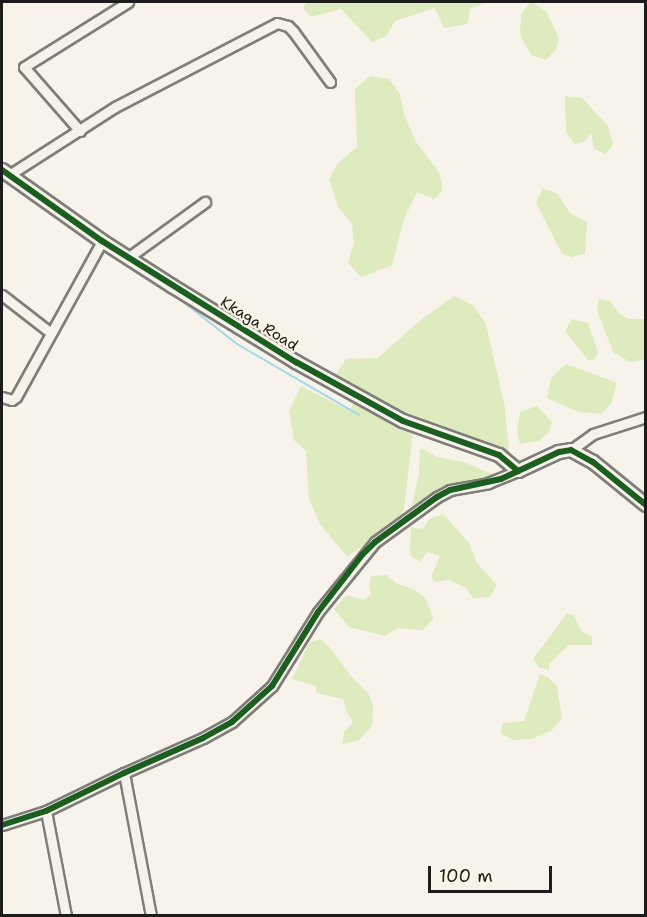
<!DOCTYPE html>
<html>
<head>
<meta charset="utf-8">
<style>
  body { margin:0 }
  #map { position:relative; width:647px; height:917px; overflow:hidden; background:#f7f3ea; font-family:"Shantell Sans",sans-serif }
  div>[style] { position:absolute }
  .green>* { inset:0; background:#deebbe }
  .stream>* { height:2px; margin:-1px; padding:0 1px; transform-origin:1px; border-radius:1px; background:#a4d8e4 }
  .roads { filter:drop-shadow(2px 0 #7f7d79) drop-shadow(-2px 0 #7f7d79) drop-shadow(0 2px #7f7d79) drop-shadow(0 -2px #7f7d79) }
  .minor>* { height:9px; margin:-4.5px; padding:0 4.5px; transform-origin:4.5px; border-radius:4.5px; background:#f5f2ec }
  .tertiary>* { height:12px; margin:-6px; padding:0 6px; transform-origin:6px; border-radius:6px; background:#f5f2ec }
  .cycleway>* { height:6px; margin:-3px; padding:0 3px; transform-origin:3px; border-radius:3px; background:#1b5e20 }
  span { translate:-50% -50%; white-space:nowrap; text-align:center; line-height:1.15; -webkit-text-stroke:4.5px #fcf5e5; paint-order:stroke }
  .street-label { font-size:15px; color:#1c1c1c }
  .frame { position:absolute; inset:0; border:3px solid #1c1c1c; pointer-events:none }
  .scale { position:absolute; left:428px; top:866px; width:124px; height:27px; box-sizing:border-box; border:3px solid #1c1c1c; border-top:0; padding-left:8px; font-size:18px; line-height:21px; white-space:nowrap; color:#1c1c1c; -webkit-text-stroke:4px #fcf5e5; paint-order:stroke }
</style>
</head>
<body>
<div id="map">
  <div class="green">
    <div style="clip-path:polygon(306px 2px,487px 2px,470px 9px,468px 24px,444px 28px,435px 8px,395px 21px,386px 36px,372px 42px,341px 9px,311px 17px,303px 9px)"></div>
    <div style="clip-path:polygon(531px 2px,546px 11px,559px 38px,556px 50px,546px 60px,531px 55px,520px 35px,521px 14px)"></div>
    <div style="clip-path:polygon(370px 76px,389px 79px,400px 94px,404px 114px,416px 142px,439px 172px,443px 190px,434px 199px,417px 192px,404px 219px,392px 265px,361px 277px,348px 263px,354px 243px,352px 224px,338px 207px,329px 179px,338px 163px,357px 147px,355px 89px)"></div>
    <div style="clip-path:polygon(565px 96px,582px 98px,608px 126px,613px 144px,606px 154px,594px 149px,591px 132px,585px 141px,575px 145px,566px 132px)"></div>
    <div style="clip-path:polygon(543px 188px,558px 194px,570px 213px,587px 222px,585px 254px,571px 257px,562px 254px,536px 203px)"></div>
    <div style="clip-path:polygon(454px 296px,473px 305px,486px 324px,505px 408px,510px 464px,413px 430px,404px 510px,393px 525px,347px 557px,320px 524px,309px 499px,306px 451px,294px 440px,289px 411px,301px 386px,350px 411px,356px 397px,321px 376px,337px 373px,346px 359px,378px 358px,417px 323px)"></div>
    <div style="clip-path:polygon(599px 299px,610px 301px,618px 312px,628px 319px,645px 319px,645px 360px,630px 362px,613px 352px,597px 310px)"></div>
    <div style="clip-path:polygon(572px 319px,588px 323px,598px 352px,595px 359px,589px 361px,565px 331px)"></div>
    <div style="clip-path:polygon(566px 364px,617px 383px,611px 404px,601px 414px,578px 412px,547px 398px,551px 378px)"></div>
    <div style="clip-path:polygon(537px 406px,552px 422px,549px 432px,539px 441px,520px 444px,517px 431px,520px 412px)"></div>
    <div style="clip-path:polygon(420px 448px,437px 457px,464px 462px,496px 476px,458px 488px,410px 514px,419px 473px)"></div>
    <div style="clip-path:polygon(443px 514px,469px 543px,477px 563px,497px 585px,490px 597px,473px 598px,466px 588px,449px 580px,436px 582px,431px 577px,440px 556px,427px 552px,420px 562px,410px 555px,411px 527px,423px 529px,429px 519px)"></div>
    <div style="clip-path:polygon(386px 575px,396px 583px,415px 590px,425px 598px,434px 618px,423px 630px,398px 628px,385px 636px,349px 627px,334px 609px,347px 595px,364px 600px,371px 594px,369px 587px,371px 576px)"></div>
    <div style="clip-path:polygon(567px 613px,574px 616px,582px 632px,592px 637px,592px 645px,569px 645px,549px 664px,549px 670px,539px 667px,533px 659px)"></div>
    <div style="clip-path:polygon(321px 639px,332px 650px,350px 675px,368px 693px,373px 706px,372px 726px,359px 740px,342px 745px,344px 732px,353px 722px,347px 712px,343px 699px,316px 693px,316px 686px,292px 679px,310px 642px)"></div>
    <div style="clip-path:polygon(540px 674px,548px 677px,557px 686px,562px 718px,552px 730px,532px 739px,513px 740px,500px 733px,503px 723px,524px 721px)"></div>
  </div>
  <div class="stream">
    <div style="left:172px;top:293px;width:83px;rotate:38.1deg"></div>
    <div style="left:237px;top:344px;width:141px;rotate:30.2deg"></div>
  </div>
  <div class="roads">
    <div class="minor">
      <div style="left:80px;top:131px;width:85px;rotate:-131.2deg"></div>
      <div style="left:24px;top:67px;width:123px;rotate:-32deg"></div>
      <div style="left:9px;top:175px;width:126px;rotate:-32.7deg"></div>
      <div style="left:115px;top:107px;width:182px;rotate:-27.4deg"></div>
      <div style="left:277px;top:23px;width:11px;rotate:15deg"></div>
      <div style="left:288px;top:26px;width:7px;rotate:45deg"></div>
      <div style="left:293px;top:31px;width:63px;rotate:54deg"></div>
      <div style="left:129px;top:257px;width:94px;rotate:-35.9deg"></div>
      <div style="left:2px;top:295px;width:62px;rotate:37.8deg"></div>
      <div style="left:2px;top:397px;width:10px;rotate:17deg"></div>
      <div style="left:12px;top:400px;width:5px;rotate:-37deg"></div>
      <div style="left:16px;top:397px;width:178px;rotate:-61.1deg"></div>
      <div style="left:571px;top:450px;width:27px;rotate:-36deg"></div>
      <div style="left:593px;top:434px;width:56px;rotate:-17.8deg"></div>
      <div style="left:124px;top:773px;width:146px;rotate:79.3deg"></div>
      <div style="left:46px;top:811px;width:107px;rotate:79.2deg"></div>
      <div style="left:2px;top:825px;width:46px;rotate:-17.7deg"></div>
      <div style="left:46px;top:811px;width:87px;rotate:-26deg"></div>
      <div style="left:124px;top:773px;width:86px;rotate:-23.9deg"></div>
      <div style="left:203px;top:738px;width:33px;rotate:-29deg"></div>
      <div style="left:232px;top:722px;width:54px;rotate:-42deg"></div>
      <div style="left:272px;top:686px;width:87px;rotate:-58.1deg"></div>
      <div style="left:318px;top:612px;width:90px;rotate:-50.8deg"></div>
      <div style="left:375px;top:542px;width:77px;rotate:-36deg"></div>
      <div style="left:437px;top:497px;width:15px;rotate:-28deg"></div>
      <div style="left:450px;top:490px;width:39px;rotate:-10deg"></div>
      <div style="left:488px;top:483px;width:32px;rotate:-22deg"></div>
    </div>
    <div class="tertiary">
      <div style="left:2px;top:170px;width:123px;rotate:35.4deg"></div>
      <div style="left:102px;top:241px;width:83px;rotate:32.7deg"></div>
      <div style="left:172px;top:286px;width:145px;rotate:31.5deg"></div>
      <div style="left:296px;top:362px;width:122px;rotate:28.9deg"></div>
      <div style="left:403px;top:421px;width:102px;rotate:19.5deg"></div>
      <div style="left:499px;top:455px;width:25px;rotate:40deg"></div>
      <div style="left:518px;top:471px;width:45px;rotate:-24.9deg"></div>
      <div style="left:559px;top:452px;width:12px;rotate:-9deg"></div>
      <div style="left:571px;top:450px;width:25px;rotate:29deg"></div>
      <div style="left:593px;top:462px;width:68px;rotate:39.1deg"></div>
    </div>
  </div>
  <div class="cycleway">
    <div style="left:2px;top:170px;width:123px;rotate:35.4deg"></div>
    <div style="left:102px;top:241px;width:229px;rotate:32deg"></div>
    <div style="left:296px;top:362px;width:122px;rotate:28.9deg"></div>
    <div style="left:403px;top:421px;width:102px;rotate:19.5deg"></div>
    <div style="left:499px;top:455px;width:25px;rotate:40deg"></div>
    <div style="left:2px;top:825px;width:46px;rotate:-17.7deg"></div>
    <div style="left:46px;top:811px;width:87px;rotate:-26deg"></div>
    <div style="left:124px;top:773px;width:86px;rotate:-23.9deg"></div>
    <div style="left:203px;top:738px;width:33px;rotate:-29deg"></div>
    <div style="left:232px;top:722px;width:54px;rotate:-42deg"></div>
    <div style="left:272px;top:686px;width:87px;rotate:-58.1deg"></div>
    <div style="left:318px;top:612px;width:72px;rotate:-52.3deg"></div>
    <div style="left:362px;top:555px;width:18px;rotate:-45deg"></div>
    <div style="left:375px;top:542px;width:77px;rotate:-36deg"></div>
    <div style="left:437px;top:497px;width:15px;rotate:-28deg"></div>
    <div style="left:450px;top:490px;width:52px;rotate:-12.2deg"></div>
    <div style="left:501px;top:479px;width:64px;rotate:-25deg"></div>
    <div style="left:559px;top:452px;width:12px;rotate:-9deg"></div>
    <div style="left:571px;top:450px;width:25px;rotate:29deg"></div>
    <div style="left:593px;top:462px;width:68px;rotate:39.1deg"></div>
  </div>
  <div class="street-label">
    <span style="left:259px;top:324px;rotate:32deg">Kkaga Road</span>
  </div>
  <div class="frame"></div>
  <div class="scale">100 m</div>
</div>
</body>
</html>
